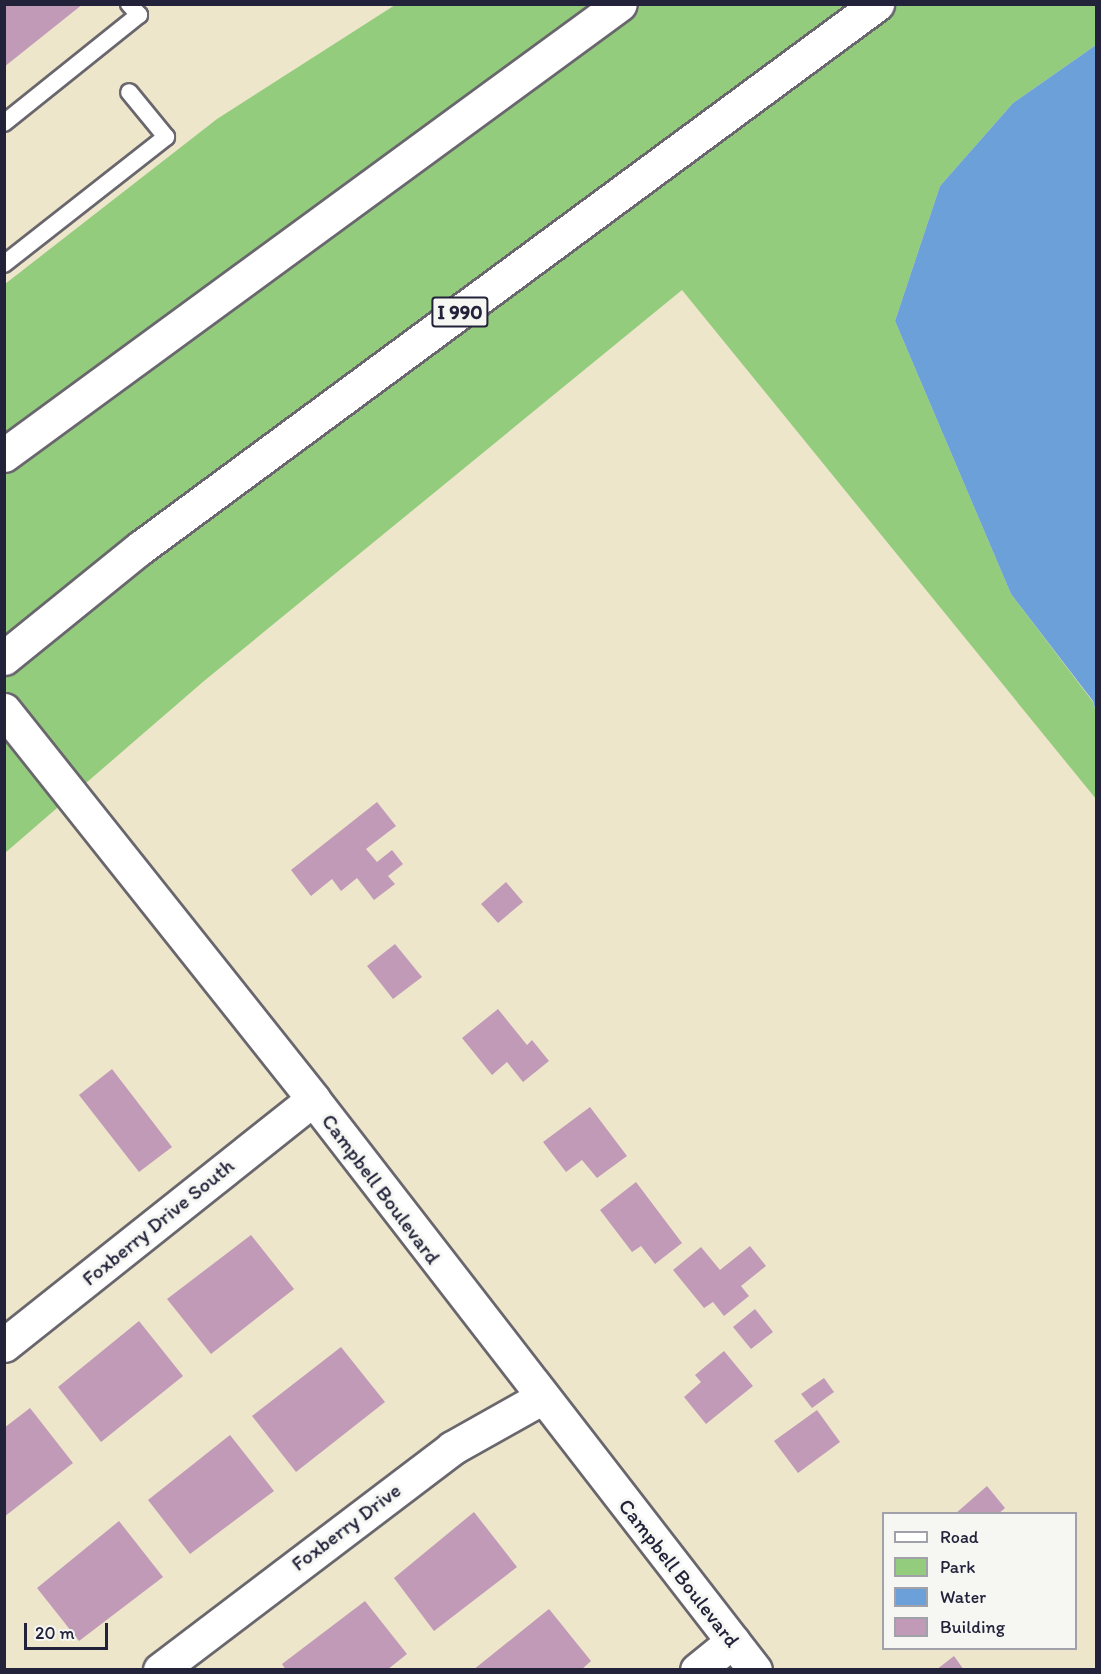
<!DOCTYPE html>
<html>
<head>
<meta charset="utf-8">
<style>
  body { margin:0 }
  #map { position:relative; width:1101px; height:1674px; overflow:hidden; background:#ede6cb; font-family:Itim,sans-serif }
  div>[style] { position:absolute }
  .green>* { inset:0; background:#94cc7e }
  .water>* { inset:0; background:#6ba1d8 }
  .building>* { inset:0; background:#c19ab8 }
  .roads { filter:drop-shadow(2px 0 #69676d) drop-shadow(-2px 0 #69676d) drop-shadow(0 2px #69676d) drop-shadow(0 -2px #69676d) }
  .lane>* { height:16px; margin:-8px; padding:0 8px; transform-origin:8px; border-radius:8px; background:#fff }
  .street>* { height:33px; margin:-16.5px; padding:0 16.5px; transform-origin:16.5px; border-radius:16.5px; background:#fff }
  .secondary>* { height:33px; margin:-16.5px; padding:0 16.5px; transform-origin:16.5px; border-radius:16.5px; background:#fff }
  .highway>* { height:33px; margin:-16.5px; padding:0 16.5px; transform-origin:16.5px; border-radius:16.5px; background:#fff }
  span { translate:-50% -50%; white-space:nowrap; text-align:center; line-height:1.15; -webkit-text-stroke:6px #f6f6f2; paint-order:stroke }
  .shield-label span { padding:2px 4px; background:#f6f6f2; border:2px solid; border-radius:4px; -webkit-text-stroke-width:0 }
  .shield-label { font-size:20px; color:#22223b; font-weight:700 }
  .street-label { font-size:21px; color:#22223b }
  .frame { position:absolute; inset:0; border:6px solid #22223b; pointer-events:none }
  .legend { position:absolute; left:882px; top:1512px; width:195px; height:138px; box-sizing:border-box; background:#f6f6f2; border:2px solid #a1a1a9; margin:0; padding:8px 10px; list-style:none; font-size:18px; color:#22223b }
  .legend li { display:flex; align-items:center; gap:12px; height:30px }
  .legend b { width:30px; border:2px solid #a1a1a9 }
  .scale { position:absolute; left:24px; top:1623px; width:84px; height:27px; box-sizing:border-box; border:3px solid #22223b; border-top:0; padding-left:8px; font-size:18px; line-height:21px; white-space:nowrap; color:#22223b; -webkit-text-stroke:4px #f6f6f2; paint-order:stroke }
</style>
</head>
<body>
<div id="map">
  <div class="green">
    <div style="clip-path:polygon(395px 5px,1096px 5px,1096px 45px,1013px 103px,940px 186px,895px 321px,1011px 594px,1093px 702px,1096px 712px,1096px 799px,682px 290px,204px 681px,5px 853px,5px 284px,217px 119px)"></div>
  </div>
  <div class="water">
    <div style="clip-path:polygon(1096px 45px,1096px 712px,1093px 701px,1011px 594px,895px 321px,940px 186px,1013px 103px)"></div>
  </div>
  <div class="building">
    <div style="clip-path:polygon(4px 4px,83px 4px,4px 67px)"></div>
    <div style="clip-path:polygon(377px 802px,396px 826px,366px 849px,377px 862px,392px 850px,403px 864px,388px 876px,395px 884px,374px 900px,357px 878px,341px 891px,332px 879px,311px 896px,291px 870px)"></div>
    <div style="clip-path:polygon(506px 882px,523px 902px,498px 923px,481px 904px)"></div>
    <div style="clip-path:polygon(395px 944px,422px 977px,393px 999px,367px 966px)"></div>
    <div style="clip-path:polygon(498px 1009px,527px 1045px,532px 1040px,549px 1061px,523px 1082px,507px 1062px,492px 1075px,462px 1038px)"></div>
    <div style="clip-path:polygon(112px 1069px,172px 1147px,139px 1172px,79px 1095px)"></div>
    <div style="clip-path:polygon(590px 1107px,627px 1156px,597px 1178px,582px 1160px,566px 1172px,543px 1142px)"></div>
    <div style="clip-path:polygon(636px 1182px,682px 1243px,655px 1264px,641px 1246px,632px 1252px,600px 1210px)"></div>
    <div style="clip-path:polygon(251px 1235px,294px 1289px,211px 1354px,167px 1299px)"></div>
    <div style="clip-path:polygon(750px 1246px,766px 1266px,741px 1286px,749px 1296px,724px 1316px,713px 1302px,704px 1308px,673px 1270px,701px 1247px,720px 1270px)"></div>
    <div style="clip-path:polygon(755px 1309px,773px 1332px,751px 1349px,733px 1327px)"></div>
    <div style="clip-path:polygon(139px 1321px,183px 1376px,101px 1442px,58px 1387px)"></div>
    <div style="clip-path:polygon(341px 1347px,385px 1402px,296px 1472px,252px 1416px)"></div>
    <div style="clip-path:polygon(724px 1351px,753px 1386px,706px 1424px,684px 1397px,701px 1382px,695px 1375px)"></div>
    <div style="clip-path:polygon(824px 1378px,834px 1392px,812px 1408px,801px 1394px)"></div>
    <div style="clip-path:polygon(30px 1408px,73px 1463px,4px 1517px,4px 1428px)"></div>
    <div style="clip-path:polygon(817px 1410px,840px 1442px,798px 1473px,774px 1441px)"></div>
    <div style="clip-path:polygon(230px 1435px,274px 1491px,190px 1554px,148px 1500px)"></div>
    <div style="clip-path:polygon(987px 1486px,1005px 1508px,998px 1514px,955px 1514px)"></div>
    <div style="clip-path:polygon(474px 1512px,517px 1567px,434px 1631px,394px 1578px)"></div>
    <div style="clip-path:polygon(119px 1521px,163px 1577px,79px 1641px,37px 1588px)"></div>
    <div style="clip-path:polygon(365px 1601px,407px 1654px,387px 1670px,286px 1670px,282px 1664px)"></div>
    <div style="clip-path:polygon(549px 1609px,591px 1661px,581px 1670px,473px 1670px)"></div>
    <div style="clip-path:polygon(954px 1656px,964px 1670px,936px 1670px)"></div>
  </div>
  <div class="roads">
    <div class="lane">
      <div style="left:4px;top:123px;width:173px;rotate:-38.7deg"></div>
      <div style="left:139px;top:15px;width:15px;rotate:-132deg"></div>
      <div style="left:4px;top:264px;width:206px;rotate:-38.1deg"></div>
      <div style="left:166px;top:137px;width:58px;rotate:-129.4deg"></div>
    </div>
    <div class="street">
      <div style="left:4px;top:1345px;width:395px;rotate:-38.5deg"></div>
      <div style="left:160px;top:1670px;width:367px;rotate:-37.2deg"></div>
      <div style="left:452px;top:1448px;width:102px;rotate:-29.3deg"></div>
      <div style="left:697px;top:1670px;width:46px;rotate:-38.9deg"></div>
    </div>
    <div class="secondary">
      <div style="left:4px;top:710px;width:497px;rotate:51.5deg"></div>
      <div style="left:313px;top:1099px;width:722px;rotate:52.26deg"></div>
    </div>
    <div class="highway">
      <div style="left:4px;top:455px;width:763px;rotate:-36.21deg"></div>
      <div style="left:4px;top:658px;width:175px;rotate:-39deg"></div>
      <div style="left:140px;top:548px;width:916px;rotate:-36.43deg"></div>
    </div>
  </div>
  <div class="shield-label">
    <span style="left:460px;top:312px">I 990</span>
  </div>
  <div class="street-label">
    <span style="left:381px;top:1189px;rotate:53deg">Campbell Boulevard</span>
    <span style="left:158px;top:1222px;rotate:-39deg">Foxberry Drive South</span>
    <span style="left:346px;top:1527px;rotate:-37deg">Foxberry Drive</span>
    <span style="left:679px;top:1573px;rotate:52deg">Campbell Boulevard</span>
  </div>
  <div class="frame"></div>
  <ul class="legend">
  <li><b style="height:8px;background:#fff"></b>Road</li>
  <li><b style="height:16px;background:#94cc7e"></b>Park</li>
  <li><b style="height:16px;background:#6ba1d8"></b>Water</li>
  <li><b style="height:16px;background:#c19ab8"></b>Building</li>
  </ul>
  <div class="scale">20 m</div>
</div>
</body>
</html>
